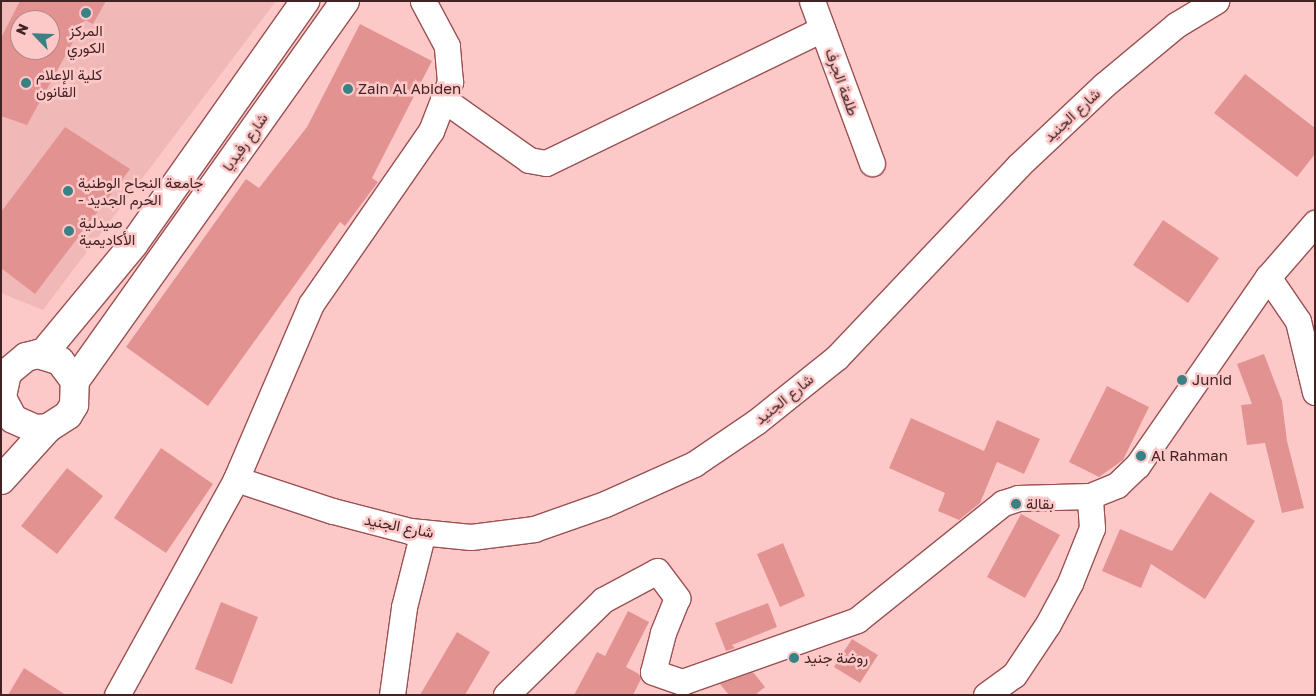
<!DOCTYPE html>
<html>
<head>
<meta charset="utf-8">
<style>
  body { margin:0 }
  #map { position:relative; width:1316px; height:696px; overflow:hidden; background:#fdc9c8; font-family:"Golos Text",Vazirmatn,sans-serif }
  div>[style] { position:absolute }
  .built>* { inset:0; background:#f0b8b7 }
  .building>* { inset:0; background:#e39292 }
  .roads { filter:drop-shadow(1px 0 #9b5152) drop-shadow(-1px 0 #9b5152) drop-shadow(0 1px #9b5152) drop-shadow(0 -1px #9b5152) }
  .street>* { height:25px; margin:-12.5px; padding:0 12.5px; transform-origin:12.5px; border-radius:12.5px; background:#fff }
  .secondary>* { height:28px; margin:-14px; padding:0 14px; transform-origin:14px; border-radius:14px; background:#fff }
  .dots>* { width:14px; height:14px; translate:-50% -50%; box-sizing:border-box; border:2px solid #fdc9c8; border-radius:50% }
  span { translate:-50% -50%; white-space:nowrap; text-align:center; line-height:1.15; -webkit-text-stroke:5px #fdc9c8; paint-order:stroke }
  .poi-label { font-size:15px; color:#422222 }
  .left { translate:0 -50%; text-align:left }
  .street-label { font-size:15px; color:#422222 }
  .frame { position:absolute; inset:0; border:2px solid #422222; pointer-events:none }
  .north { position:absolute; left:10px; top:10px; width:50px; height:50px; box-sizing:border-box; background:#fdc9c8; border:1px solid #b28686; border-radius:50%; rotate:294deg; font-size:14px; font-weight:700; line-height:20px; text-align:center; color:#422222 }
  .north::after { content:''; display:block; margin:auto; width:18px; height:22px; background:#398185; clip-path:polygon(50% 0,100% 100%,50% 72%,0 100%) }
</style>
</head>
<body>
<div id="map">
  <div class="built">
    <div style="clip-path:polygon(evenodd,1px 1px,276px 1px,43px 310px,1px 293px,1px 1px,20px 20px,50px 20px,50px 50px,20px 50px,20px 20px)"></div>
  </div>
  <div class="building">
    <div style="clip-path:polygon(evenodd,20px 1px,106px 1px,93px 24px,85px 20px,27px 125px,1px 116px,1px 38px,20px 1px,20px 20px,50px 20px,50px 50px,20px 50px,20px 20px)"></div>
    <div style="clip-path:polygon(360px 24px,432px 61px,372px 178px,378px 182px,345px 226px,340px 222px,208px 406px,126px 347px,246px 179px,259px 188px,307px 127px)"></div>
    <div style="clip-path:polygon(1245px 74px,1315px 128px,1315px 154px,1297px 177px,1214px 113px)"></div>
    <div style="clip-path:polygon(65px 127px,130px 169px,35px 294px,1px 268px,1px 212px)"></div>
    <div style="clip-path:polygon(1163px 220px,1219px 258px,1188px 303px,1133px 265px)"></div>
    <div style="clip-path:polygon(1264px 354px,1282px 401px,1287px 441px,1304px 508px,1282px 513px,1265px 443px,1247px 445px,1241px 405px,1252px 404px,1237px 364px)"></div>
    <div style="clip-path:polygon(1107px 386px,1149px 407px,1123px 460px,1099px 477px,1069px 462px)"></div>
    <div style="clip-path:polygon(911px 418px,984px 451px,997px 420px,1040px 439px,1024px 474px,997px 462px,980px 503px,959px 520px,938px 511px,945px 493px,889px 468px)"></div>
    <div style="clip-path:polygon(161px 448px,213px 484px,166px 553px,114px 518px)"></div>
    <div style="clip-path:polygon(67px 468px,103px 496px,57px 554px,21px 526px)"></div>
    <div style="clip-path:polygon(1210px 492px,1255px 521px,1205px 599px,1151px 564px,1141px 588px,1102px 571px,1120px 529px,1172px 551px)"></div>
    <div style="clip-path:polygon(1021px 514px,1060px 535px,1025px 598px,987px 577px)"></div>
    <div style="clip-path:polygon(783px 543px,805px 596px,780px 607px,757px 554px)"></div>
    <div style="clip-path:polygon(221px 602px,258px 617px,232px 684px,195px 669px)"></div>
    <div style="clip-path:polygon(768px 603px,777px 627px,732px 645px,735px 648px,726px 651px,715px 623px)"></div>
    <div style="clip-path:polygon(628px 611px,649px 622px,626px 667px,639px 674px,641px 679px,633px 695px,574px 695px,597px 652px,605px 656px)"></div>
    <div style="clip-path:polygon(457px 632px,490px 652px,465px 695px,420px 695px)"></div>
    <div style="clip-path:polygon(852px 639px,878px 655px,860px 683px,834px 667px)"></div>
    <div style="clip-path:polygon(24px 668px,66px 695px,8px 695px)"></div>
    <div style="clip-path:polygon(753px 672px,765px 687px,755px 695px,729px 695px,720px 684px)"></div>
  </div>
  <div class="roads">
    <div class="street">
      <div style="left:812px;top:1px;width:173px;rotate:69.7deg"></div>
      <div style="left:443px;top:99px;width:105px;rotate:35.3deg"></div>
      <div style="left:529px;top:160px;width:17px;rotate:10deg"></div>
      <div style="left:546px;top:163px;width:307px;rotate:-25.9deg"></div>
      <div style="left:1268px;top:277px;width:53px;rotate:55.7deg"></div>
      <div style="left:1298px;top:321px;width:73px;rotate:76.5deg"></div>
      <div style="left:236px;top:479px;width:102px;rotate:18.3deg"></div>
      <div style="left:333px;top:511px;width:80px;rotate:14.6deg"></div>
      <div style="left:410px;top:531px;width:61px;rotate:5.6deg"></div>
      <div style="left:471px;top:537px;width:64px;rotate:-7.2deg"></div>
      <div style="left:534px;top:529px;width:75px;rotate:-19.4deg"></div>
      <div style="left:605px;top:504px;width:98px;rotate:-24.2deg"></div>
      <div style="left:694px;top:464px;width:75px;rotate:-34.1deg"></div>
      <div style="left:756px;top:422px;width:104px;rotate:-38.7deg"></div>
      <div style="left:837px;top:357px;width:263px;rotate:-46.5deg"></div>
      <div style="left:1018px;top:166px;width:118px;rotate:-43.3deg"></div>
      <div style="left:1104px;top:85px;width:94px;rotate:-39.8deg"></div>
      <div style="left:1176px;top:25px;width:47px;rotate:-31deg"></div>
      <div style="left:117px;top:695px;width:247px;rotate:-61.1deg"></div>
      <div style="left:236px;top:479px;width:190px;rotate:-66.8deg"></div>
      <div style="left:311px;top:304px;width:211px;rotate:-55.3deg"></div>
      <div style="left:431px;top:131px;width:53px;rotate:-68.8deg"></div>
      <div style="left:450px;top:82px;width:36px;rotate:-95deg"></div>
      <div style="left:447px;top:46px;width:51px;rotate:-118.1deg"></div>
      <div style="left:392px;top:695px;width:89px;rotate:-82.2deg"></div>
      <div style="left:404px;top:607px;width:77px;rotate:-75.8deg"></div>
      <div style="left:506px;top:695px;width:136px;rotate:-44.4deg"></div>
      <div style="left:603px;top:600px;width:61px;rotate:-28.2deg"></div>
      <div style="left:657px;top:571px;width:34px;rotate:53deg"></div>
      <div style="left:677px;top:598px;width:38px;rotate:112deg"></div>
      <div style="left:663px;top:633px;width:40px;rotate:104.4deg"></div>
      <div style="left:653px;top:672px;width:31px;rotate:19deg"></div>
      <div style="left:682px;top:682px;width:186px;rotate:-19.5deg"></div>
      <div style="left:857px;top:620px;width:187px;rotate:-38.7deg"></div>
      <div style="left:1003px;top:503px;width:16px;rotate:-18deg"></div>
      <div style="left:1018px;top:498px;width:72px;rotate:-1.6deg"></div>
      <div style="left:1090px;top:496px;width:29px;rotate:-22deg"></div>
      <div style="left:1117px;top:485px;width:28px;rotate:-44deg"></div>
      <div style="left:1137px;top:466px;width:230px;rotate:-55.3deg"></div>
      <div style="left:1268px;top:277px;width:72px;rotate:-49deg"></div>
      <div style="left:986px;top:695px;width:34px;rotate:-36deg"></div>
      <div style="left:1014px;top:675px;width:61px;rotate:-56.3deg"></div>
      <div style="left:1048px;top:624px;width:47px;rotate:-61.8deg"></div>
      <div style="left:1070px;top:583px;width:59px;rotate:-68.2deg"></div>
      <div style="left:1092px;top:528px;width:32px;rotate:-94deg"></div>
    </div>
    <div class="secondary">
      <div style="left:42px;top:355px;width:143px;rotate:-50.4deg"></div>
      <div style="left:133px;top:245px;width:299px;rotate:-54.8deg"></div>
      <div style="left:75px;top:381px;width:466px;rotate:-54.6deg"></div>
      <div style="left:1px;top:396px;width:26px;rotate:62deg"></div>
      <div style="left:13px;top:419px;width:24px;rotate:24deg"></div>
      <div style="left:35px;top:429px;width:13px;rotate:-4deg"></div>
      <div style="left:48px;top:428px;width:24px;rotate:-33deg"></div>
      <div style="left:68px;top:415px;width:12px;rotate:-59deg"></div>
      <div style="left:74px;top:405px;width:24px;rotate:-88deg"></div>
      <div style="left:75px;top:381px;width:25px;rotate:-127deg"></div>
      <div style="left:60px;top:361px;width:23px;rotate:-162deg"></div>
      <div style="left:38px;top:354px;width:12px;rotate:166deg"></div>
      <div style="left:26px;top:357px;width:25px;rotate:140deg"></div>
      <div style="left:7px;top:373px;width:25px;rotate:102deg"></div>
      <div style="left:1px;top:480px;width:70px;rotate:-47.9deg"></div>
    </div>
  </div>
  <div class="dots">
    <div style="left:86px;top:13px;background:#398185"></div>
    <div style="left:26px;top:83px;background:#398185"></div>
    <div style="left:348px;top:89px;background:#398185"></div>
    <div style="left:68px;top:191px;background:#398185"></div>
    <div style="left:69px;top:231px;background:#398185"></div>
    <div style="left:1182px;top:380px;background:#398185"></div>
    <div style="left:1141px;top:456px;background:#398185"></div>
    <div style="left:1016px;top:504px;background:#398185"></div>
    <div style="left:794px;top:658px;background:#398185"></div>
  </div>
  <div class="poi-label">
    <span style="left:86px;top:39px">المركز<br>الكوري</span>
    <span class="left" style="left:36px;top:83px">كلية الإعلام<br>القانون</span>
    <span class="left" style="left:358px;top:89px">Zain Al Abiden</span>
    <span class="left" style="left:78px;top:191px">جامعة النجاح الوطنية<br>- الحرم الجديد</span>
    <span class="left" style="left:79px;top:231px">صيدلية<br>الأكاديمية</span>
    <span class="left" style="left:1192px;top:380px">Junid</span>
    <span class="left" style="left:1151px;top:456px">Al Rahman</span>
    <span class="left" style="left:1026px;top:504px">بقالة</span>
    <span class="left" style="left:804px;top:658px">روضة جنيد</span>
  </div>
  <div class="street-label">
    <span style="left:842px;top:82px;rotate:70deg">طلعة الجرف</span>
    <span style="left:1072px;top:115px;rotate:-43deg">شارع الجنيد</span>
    <span style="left:245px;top:142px;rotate:-55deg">شارع رفيديا</span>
    <span style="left:784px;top:399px;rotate:-39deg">شارع الجنيد</span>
    <span style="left:399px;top:526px;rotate:11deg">شارع الجنيد</span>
  </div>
  <div class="frame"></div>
  <div class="north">N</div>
</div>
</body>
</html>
